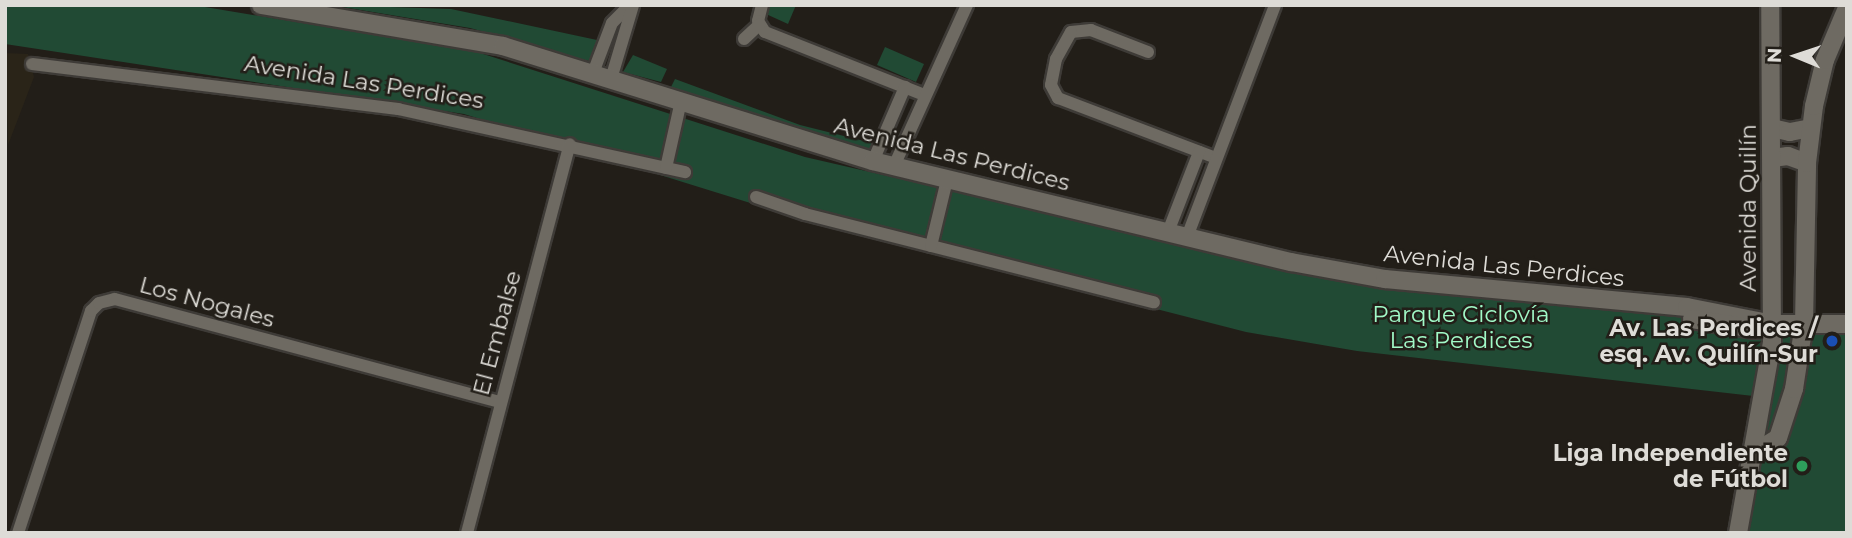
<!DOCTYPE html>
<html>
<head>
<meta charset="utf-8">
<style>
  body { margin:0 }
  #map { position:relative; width:1852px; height:538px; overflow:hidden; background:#221e18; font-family:Montserrat,sans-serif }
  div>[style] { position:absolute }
  .built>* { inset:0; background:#2a2418 }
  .green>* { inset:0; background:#214a34 }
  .roads { filter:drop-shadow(2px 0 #3e3b37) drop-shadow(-2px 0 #3e3b37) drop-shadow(0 2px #3e3b37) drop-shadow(0 -2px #3e3b37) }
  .street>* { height:12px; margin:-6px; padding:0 6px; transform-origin:6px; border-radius:6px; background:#6e6a62 }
  .secondary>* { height:18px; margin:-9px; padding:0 9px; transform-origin:9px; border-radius:9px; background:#6e6a62 }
  .dots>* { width:19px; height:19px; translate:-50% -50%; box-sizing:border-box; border:4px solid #221e18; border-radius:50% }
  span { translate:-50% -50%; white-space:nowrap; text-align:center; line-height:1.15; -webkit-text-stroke:5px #221e18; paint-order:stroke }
  .street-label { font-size:23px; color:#dedcd7 }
  .park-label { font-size:23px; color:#a1f9c7 }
  .poi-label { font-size:23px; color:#dedcd7; font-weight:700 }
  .right { translate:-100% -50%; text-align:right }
  .frame { position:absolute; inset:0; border:7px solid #dedcd7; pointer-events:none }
  .north { position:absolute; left:1761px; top:21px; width:70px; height:70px; -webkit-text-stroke:5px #221e18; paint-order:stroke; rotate:272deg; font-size:19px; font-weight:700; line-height:28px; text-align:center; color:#dedcd7 }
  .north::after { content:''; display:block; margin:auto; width:24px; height:32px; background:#dedcd7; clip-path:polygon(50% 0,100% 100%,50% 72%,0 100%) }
</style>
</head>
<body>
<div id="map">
  <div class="built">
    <div style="clip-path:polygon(5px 53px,28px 54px,34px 77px,8px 145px)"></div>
  </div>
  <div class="green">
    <div style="clip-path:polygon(5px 5px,193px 5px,477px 52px,805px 157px,1261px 262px,1847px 329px,1847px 533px,1746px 533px,1771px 398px,1357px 351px,1246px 332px,786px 214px,464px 114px,5px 44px)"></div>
    <div style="clip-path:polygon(330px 5px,451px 9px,597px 40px,589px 61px,470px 28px)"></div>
    <div style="clip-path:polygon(769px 5px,796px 5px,788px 24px,766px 14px)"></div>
    <div style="clip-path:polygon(885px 47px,924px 64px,916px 82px,877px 65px)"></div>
    <div style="clip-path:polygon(633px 55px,667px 69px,661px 82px,623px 72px)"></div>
    <div style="clip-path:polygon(675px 79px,800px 125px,876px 144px,873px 150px,828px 141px,671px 87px)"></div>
  </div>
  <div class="roads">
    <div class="street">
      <div style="left:762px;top:5px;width:16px;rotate:104deg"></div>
      <div style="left:758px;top:21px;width:13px;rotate:58deg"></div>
      <div style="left:765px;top:32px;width:171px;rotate:21.6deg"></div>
      <div style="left:744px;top:39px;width:21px;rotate:-43deg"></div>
      <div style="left:1148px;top:52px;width:61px;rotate:-158.9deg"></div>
      <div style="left:1091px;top:30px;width:20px;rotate:174deg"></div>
      <div style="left:1071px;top:32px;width:31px;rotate:119deg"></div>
      <div style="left:1056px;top:59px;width:26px;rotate:101deg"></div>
      <div style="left:1051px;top:85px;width:15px;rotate:62deg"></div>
      <div style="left:1058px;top:98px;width:169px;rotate:20.8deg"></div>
      <div style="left:32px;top:64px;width:369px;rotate:7deg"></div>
      <div style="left:398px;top:109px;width:294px;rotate:12.4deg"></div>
      <div style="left:593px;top:73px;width:53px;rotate:-69.2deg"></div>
      <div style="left:612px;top:23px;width:25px;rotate:-45deg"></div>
      <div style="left:611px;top:79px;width:77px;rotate:-73.4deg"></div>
      <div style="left:873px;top:161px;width:81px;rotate:-66.6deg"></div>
      <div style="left:894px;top:166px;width:177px;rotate:-65.6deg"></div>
      <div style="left:666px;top:168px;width:69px;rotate:-77.4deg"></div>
      <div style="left:756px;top:197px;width:52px;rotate:19.1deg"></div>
      <div style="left:805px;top:214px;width:360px;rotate:14.2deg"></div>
      <div style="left:1168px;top:232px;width:86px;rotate:-68.8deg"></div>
      <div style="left:1187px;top:237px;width:248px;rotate:-69.2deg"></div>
      <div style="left:931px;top:246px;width:68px;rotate:-76.4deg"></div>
      <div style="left:18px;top:533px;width:234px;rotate:-71.8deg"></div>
      <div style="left:91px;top:311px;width:11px;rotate:-45deg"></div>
      <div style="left:99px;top:303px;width:16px;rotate:-14deg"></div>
      <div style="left:115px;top:299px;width:399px;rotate:15deg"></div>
      <div style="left:467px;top:533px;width:402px;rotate:-75.2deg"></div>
    </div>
    <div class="secondary">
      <div style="left:261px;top:5px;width:245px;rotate:9.6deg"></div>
      <div style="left:503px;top:46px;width:387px;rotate:17.3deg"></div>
      <div style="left:873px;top:161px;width:430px;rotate:13.6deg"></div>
      <div style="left:1291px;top:262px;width:96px;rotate:10.3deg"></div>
      <div style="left:1385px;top:279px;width:303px;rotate:5.3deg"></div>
      <div style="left:1687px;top:307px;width:88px;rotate:11.2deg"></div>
      <div style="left:1772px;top:128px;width:18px;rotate:13deg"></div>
      <div style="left:1790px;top:132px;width:21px;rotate:-11deg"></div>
      <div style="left:1772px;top:158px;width:16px;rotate:-7deg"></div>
      <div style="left:1788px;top:156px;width:20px;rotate:20deg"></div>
      <div style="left:1692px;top:319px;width:64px;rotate:9deg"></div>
      <div style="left:1755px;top:329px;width:19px;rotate:-16deg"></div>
      <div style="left:1773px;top:324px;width:74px"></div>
      <div style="left:1754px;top:453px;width:28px;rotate:-32deg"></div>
      <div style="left:1778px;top:438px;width:52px;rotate:-71.9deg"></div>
      <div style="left:1794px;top:389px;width:66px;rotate:-81.3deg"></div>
      <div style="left:1804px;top:324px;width:161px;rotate:-88.9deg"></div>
      <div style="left:1807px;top:163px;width:57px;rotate:-83deg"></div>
      <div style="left:1814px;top:106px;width:47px;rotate:-76.6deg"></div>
      <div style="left:1825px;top:60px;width:56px;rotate:-67.1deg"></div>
      <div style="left:1738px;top:533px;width:194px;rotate:-79.9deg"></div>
      <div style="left:1772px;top:342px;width:337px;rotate:-90.3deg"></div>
    </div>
  </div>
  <div class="dots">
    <div style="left:1832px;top:341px;background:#1a4fb4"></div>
    <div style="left:1802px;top:466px;background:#2e9e5b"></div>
  </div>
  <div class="street-label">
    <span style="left:364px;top:82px;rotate:9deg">Avenida Las Perdices</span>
    <span style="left:952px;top:154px;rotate:14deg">Avenida Las Perdices</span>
    <span style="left:1748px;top:208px;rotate:-90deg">Avenida Quilín</span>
    <span style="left:1504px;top:266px;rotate:6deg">Avenida Las Perdices</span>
    <span style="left:207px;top:302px;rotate:15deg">Los Nogales</span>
    <span style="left:497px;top:333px;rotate:-75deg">El Embalse</span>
  </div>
  <div class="park-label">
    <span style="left:1461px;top:327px">Parque Ciclovía<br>Las Perdices</span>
  </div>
  <div class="poi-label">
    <span class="right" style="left:1818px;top:341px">Av. Las Perdices /<br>esq. Av. Quilín-Sur</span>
    <span class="right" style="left:1788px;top:466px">Liga Independiente<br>de Fútbol</span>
  </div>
  <div class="frame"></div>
  <div class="north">N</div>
</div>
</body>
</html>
